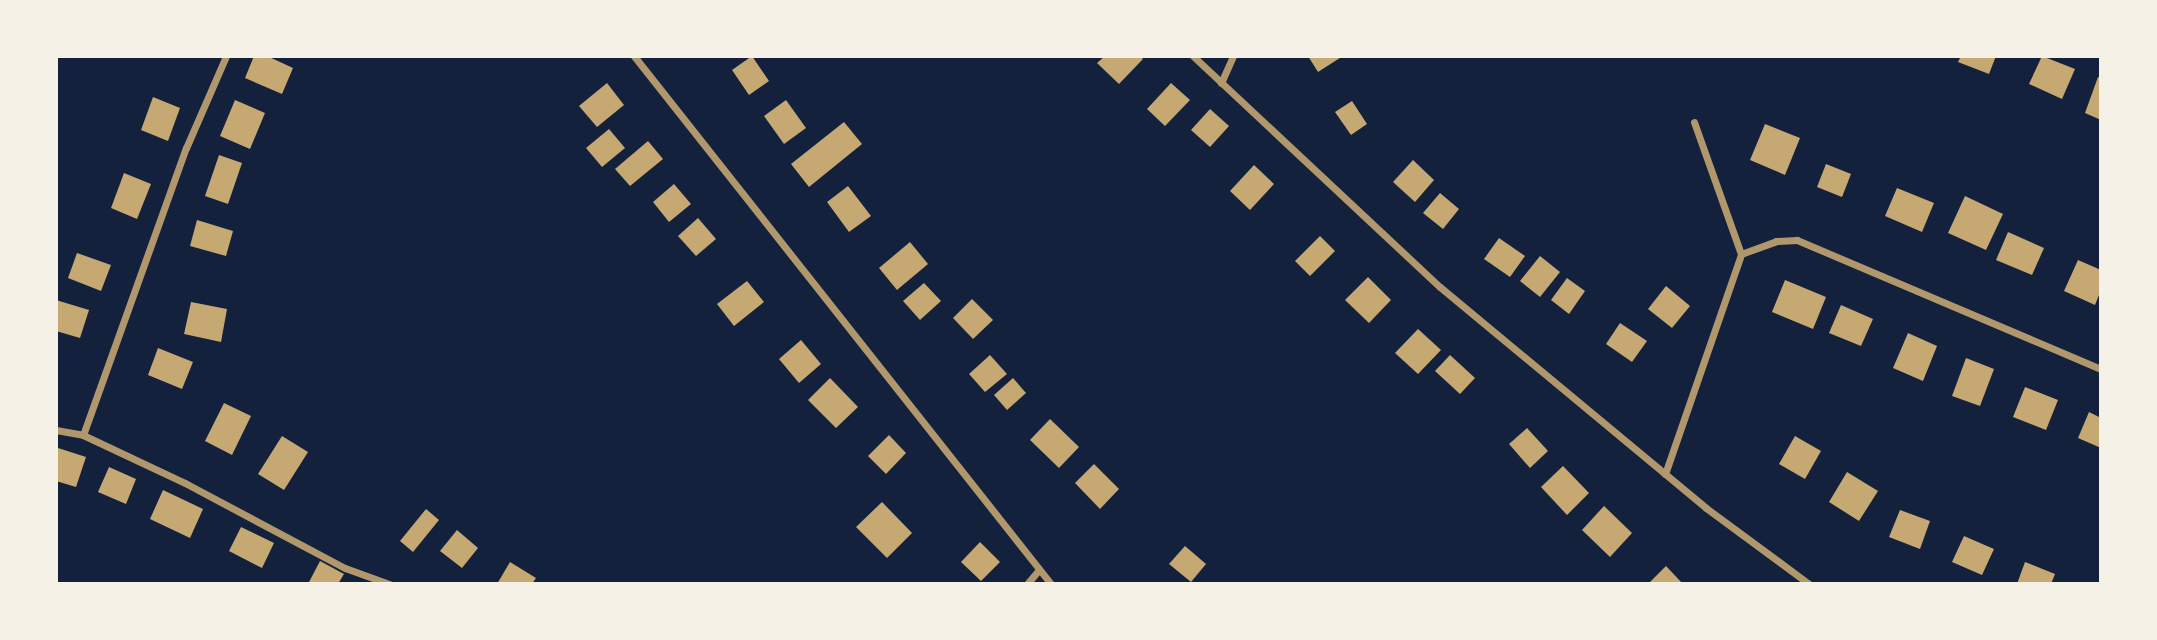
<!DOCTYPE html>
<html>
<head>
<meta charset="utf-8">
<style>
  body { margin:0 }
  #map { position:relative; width:2157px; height:640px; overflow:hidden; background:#14213d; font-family:"Open Sans",sans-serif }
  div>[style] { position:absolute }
  .building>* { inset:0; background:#c6a872 }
  .minor>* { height:7px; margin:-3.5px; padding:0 3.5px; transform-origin:3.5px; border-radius:3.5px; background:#b1986c }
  span { translate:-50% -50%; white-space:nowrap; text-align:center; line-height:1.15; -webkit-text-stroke:7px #f6f1e7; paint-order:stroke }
  .frame { position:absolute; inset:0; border:58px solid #f6f1e7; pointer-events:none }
</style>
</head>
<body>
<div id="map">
  <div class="building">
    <div style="clip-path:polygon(254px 56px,267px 56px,293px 68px,282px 94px,245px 78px)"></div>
    <div style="clip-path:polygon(752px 56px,769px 81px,749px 95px,732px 70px)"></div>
    <div style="clip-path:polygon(1105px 56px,1140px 56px,1143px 59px,1119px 84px,1097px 63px)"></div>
    <div style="clip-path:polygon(1308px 56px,1343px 56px,1318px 72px)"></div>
    <div style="clip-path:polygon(1961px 56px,1996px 56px,1989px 74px,1958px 62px)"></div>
    <div style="clip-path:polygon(2042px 56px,2075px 69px,2062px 99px,2029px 84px)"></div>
    <div style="clip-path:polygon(2098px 77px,2101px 78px,2101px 120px,2085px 113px)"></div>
    <div style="clip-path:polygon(607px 83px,624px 105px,597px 127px,579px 106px)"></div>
    <div style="clip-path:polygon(1171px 83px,1190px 100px,1165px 126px,1147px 109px)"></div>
    <div style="clip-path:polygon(153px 97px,180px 108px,168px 141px,141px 130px)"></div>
    <div style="clip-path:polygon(235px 100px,265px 113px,250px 149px,220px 136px)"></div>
    <div style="clip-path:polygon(786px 100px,806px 128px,784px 144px,764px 116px)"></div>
    <div style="clip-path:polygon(1352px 101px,1367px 124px,1351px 135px,1335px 112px)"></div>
    <div style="clip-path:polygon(1210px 109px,1229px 126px,1210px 147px,1191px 130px)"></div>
    <div style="clip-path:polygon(844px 122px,862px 144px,809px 187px,791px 164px)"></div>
    <div style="clip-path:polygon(1765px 124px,1800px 138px,1785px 175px,1750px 160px)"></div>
    <div style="clip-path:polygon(609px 129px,625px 148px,602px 167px,586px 148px)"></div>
    <div style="clip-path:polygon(648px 141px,663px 159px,630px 186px,615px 169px)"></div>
    <div style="clip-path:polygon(219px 155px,242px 163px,228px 204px,205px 196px)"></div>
    <div style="clip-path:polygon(1413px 160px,1434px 180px,1415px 202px,1393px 182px)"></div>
    <div style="clip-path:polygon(1826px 164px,1851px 174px,1842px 197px,1817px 187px)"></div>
    <div style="clip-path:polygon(1254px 165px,1274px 184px,1250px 210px,1230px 191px)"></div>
    <div style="clip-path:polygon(124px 173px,151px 184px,137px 219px,111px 208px)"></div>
    <div style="clip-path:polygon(674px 184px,691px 204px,669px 222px,653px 202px)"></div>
    <div style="clip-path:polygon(848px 186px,871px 216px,849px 232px,827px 202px)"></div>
    <div style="clip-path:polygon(1897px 188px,1934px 203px,1922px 232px,1885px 216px)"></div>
    <div style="clip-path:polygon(1440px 193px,1459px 209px,1443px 229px,1423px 213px)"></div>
    <div style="clip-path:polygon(1965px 196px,2003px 214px,1986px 250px,1948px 233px)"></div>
    <div style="clip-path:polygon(698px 218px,716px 239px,696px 256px,678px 236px)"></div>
    <div style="clip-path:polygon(197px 220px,233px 231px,226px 256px,190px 246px)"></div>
    <div style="clip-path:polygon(2008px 232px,2044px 248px,2032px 275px,1996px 260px)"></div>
    <div style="clip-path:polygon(1320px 236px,1335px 251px,1310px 276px,1295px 261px)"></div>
    <div style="clip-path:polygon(1499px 238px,1525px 256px,1510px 277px,1484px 259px)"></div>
    <div style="clip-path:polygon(910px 242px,928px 264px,897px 290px,879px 268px)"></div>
    <div style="clip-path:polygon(77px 253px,111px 265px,101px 291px,68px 278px)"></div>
    <div style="clip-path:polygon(1540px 256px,1560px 272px,1540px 297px,1520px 281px)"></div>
    <div style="clip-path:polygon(2078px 260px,2101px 270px,2101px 290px,2095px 305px,2064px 291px)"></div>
    <div style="clip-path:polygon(1368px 277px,1391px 300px,1369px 323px,1345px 300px)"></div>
    <div style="clip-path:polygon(1567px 278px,1585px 291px,1569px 314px,1551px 300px)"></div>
    <div style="clip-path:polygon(1785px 280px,1826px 297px,1813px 329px,1772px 312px)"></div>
    <div style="clip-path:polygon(747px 281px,764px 302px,734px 326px,717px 304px)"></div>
    <div style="clip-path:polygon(924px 283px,941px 301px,920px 320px,903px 301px)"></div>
    <div style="clip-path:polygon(1666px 286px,1690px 306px,1672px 328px,1648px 309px)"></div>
    <div style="clip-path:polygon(972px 299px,993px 320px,973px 339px,953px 318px)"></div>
    <div style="clip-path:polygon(56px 300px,89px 310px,80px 338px,56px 331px)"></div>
    <div style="clip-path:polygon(191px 302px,227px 309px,221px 342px,184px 334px)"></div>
    <div style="clip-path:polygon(1841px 305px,1873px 319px,1861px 346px,1829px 333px)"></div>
    <div style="clip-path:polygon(1620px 323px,1647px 341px,1632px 362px,1606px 344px)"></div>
    <div style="clip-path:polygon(1418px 329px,1441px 350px,1418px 374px,1395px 353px)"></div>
    <div style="clip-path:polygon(1908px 333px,1937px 346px,1923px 381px,1893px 368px)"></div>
    <div style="clip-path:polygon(801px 340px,821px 364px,799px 383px,779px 359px)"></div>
    <div style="clip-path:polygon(158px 348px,193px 362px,182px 389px,148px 375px)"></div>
    <div style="clip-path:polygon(990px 355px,1007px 374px,985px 392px,969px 374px)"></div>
    <div style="clip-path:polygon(1450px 355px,1475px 378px,1460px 394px,1435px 371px)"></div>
    <div style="clip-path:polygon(1966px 358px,1994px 369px,1980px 406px,1952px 396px)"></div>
    <div style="clip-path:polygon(830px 378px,858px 407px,836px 428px,808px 400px)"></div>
    <div style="clip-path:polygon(1013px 378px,1026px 393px,1007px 410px,994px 395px)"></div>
    <div style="clip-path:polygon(2025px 387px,2058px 400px,2046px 430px,2013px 417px)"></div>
    <div style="clip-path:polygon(224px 403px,251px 416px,232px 455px,205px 441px)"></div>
    <div style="clip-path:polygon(2089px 412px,2101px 418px,2101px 448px,2078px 438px)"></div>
    <div style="clip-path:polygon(1050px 419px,1079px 447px,1059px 468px,1030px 440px)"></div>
    <div style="clip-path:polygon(1527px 428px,1548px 451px,1530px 468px,1509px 444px)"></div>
    <div style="clip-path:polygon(889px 435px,906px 453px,886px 474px,868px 456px)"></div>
    <div style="clip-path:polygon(282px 436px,308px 452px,284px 490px,258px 474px)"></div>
    <div style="clip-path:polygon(1795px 436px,1821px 451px,1805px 479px,1779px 464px)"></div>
    <div style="clip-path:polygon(58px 448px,86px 457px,76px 487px,56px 481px)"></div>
    <div style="clip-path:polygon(1094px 464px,1119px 489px,1100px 509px,1075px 483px)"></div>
    <div style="clip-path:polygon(1563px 466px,1589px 493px,1567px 515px,1541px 487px)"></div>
    <div style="clip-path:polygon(109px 467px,136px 479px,126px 504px,98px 492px)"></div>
    <div style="clip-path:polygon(1847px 472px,1878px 491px,1859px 521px,1829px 502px)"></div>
    <div style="clip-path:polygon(163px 490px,203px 509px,190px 538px,150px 519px)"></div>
    <div style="clip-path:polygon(882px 502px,912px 533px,887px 558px,856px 527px)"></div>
    <div style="clip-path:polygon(1604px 506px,1632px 533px,1610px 557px,1582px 530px)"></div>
    <div style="clip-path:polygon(426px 509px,439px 520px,413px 552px,400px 541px)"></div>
    <div style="clip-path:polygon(1900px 510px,1930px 521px,1920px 549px,1889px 537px)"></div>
    <div style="clip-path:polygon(241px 527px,274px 543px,262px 568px,229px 551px)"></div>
    <div style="clip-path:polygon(457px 530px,478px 548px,462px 568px,440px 551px)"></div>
    <div style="clip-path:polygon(1964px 536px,1994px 549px,1982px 575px,1952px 562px)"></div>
    <div style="clip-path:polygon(980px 542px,1000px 562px,981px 581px,961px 562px)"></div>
    <div style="clip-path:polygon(1185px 546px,1206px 564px,1191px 582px,1169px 564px)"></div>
    <div style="clip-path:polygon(320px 561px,344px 574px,338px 584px,308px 584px)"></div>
    <div style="clip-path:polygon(510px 562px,536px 578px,532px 584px,497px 584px)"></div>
    <div style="clip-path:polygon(2025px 562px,2055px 574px,2051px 584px,2017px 584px)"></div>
    <div style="clip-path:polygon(1666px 566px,1683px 584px,1648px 584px)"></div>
  </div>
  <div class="minor">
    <div style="left:634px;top:56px;width:673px;rotate:51.7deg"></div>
    <div style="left:1193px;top:56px;width:338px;rotate:43.1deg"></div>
    <div style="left:1440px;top:287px;width:346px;rotate:39.7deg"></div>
    <div style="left:1706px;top:508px;width:128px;rotate:36.4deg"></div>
    <div style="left:1221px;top:83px;width:30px;rotate:-66deg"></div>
    <div style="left:1741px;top:254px;width:37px;rotate:-20deg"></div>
    <div style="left:1776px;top:241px;width:21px;rotate:-3deg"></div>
    <div style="left:1797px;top:240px;width:330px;rotate:23deg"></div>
    <div style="left:56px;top:430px;width:27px;rotate:10deg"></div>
    <div style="left:83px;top:435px;width:113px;rotate:25.2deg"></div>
    <div style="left:185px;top:483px;width:181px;rotate:28deg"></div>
    <div style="left:345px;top:568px;width:47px;rotate:20deg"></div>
    <div style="left:83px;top:435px;width:305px;rotate:-70.3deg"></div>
    <div style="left:186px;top:148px;width:100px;rotate:-66.5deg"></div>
    <div style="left:1665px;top:474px;width:233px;rotate:-70.9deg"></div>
    <div style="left:1741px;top:254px;width:140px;rotate:-109.6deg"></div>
    <div style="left:1027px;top:584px;width:17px;rotate:-50deg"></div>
  </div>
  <div class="frame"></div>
</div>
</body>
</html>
